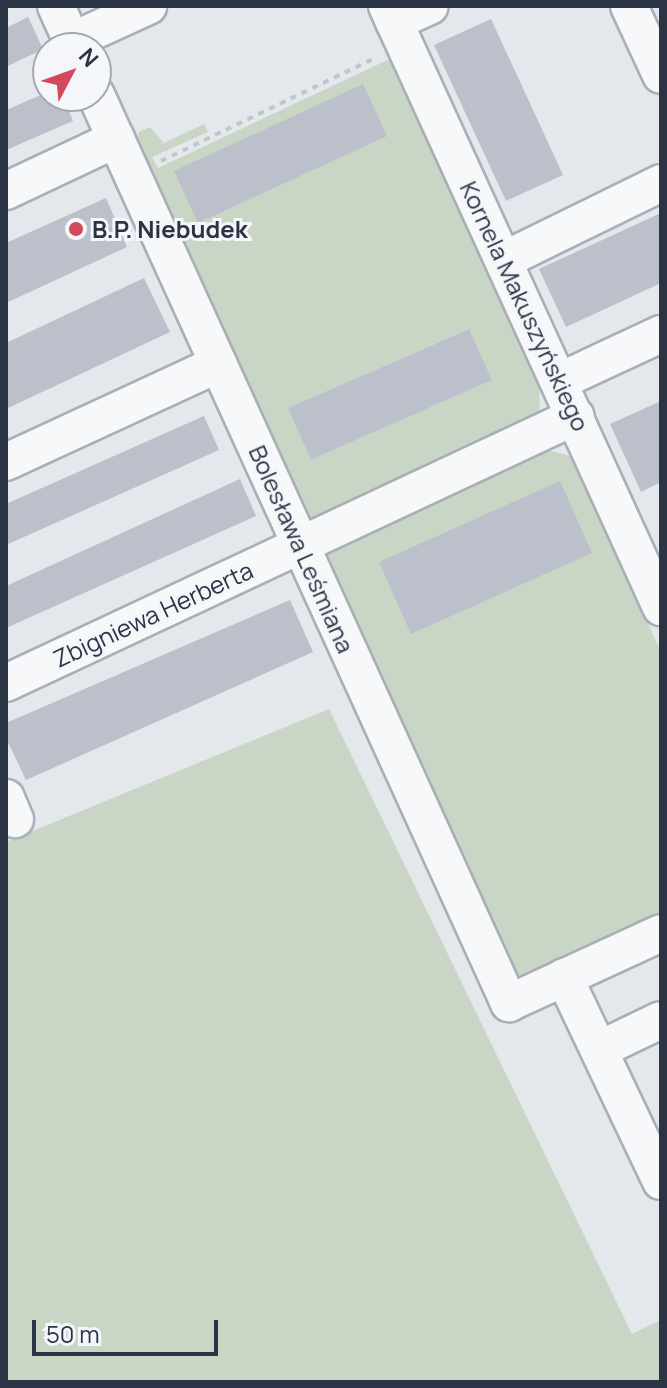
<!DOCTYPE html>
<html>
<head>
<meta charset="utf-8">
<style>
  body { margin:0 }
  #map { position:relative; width:667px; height:1388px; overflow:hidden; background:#e4e7ec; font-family:Manrope,sans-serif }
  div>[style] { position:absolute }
  .green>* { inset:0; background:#c9d6c5 }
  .building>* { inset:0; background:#bbc0ca }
  .path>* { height:4px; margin-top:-2px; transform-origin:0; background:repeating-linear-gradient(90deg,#c2c5cb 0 6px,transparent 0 12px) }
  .roads { filter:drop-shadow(2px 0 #a9aeb7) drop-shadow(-2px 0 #a9aeb7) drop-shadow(0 2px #a9aeb7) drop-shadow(0 -2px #a9aeb7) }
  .minor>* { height:36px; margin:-18px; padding:0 18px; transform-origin:18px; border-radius:18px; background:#f7f8fa }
  .dots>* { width:22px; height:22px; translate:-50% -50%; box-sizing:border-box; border:4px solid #f4f6f9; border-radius:50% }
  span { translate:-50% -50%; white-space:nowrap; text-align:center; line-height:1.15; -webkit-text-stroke:6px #f4f6f9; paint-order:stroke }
  .poi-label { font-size:24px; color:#2b3445; font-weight:700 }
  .left { translate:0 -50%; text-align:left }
  .street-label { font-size:24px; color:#2b3445 }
  .frame { position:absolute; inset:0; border:8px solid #2b3445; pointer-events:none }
  .north { position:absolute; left:32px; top:32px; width:80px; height:80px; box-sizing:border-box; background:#f4f6f9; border:2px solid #a4a8b1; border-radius:50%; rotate:49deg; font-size:22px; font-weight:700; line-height:32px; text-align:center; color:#2b3445 }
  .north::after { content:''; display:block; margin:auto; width:28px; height:36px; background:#d1495b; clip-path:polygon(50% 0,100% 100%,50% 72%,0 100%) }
  .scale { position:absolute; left:32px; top:1320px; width:186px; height:36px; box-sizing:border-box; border:4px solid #2b3445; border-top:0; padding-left:10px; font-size:24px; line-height:28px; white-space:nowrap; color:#2b3445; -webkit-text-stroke:6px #f4f6f9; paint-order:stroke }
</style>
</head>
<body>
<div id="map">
  <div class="green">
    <div style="clip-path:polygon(evenodd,396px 56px,539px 373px,540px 428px,324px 529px,299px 510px,134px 145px,139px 132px,150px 127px,164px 143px,204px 124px,208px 132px,152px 157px,158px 168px,396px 56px,468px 329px,492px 380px,311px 460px,289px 408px,468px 329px)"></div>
    <div style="clip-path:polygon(547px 450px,571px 456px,661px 652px,661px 914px,525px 978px,512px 970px,323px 554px)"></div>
    <div style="clip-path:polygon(329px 709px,632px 1334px,661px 1320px,661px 1382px,6px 1382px,6px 842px)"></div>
  </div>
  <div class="building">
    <div style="clip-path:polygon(28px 17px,43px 49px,6px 67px,6px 28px)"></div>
    <div style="clip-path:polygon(491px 19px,563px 175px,506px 201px,434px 45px)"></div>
    <div style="clip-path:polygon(363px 84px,387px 136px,198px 223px,174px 171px)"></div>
    <div style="clip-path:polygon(48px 92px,63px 96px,73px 121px,6px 150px,6px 110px)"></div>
    <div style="clip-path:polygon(106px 198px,127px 247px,6px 303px,6px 243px)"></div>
    <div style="clip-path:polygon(661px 213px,661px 283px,566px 327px,539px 269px)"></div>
    <div style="clip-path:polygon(144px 278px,170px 332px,6px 409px,6px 343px)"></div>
    <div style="clip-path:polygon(469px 329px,492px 380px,311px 460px,288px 408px)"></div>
    <div style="clip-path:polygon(661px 401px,661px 482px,641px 492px,610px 424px)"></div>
    <div style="clip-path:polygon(204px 416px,219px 450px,6px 545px,6px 504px)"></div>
    <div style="clip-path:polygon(240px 479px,256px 516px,6px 628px,6px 586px)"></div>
    <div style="clip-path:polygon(560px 481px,592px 553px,411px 634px,379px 562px)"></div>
    <div style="clip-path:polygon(290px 600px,313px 652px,26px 780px,6px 738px,6px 723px)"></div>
  </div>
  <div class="path">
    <div style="left:161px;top:161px;width:240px;rotate:-25.7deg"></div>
  </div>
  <div class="roads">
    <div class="minor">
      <div style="left:56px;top:6px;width:46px;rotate:65.7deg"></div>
      <div style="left:387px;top:6px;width:661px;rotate:65.49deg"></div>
      <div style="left:629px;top:6px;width:76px;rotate:65.1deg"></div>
      <div style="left:394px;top:22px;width:39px;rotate:-24deg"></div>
      <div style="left:72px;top:41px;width:84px;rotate:-24.7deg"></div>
      <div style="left:96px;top:95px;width:998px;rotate:65.54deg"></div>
      <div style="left:509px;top:1003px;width:167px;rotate:-24.7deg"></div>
      <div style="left:6px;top:191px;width:122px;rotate:-25.3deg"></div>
      <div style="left:504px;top:260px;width:175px;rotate:-26.1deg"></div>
      <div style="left:560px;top:381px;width:111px;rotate:-25deg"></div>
      <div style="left:6px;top:462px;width:234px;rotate:-24.8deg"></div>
      <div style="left:6px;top:683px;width:629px;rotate:-25.1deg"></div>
      <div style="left:6px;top:798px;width:23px;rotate:67deg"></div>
      <div style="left:564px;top:977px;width:226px;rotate:64.6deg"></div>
      <div style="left:613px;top:1043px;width:53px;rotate:-25.6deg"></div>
    </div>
  </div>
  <div class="dots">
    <div style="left:76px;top:229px;background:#d1495b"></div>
  </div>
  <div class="poi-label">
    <span class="left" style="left:92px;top:229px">B.P. Niebudek</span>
  </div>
  <div class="street-label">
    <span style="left:525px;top:306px;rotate:65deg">Kornela Makuszyńskiego</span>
    <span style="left:302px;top:549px;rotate:66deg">Bolesława Leśmiana</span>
    <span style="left:153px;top:614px;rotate:-25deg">Zbigniewa Herberta</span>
  </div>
  <div class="frame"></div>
  <div class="north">N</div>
  <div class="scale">50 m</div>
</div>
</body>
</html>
